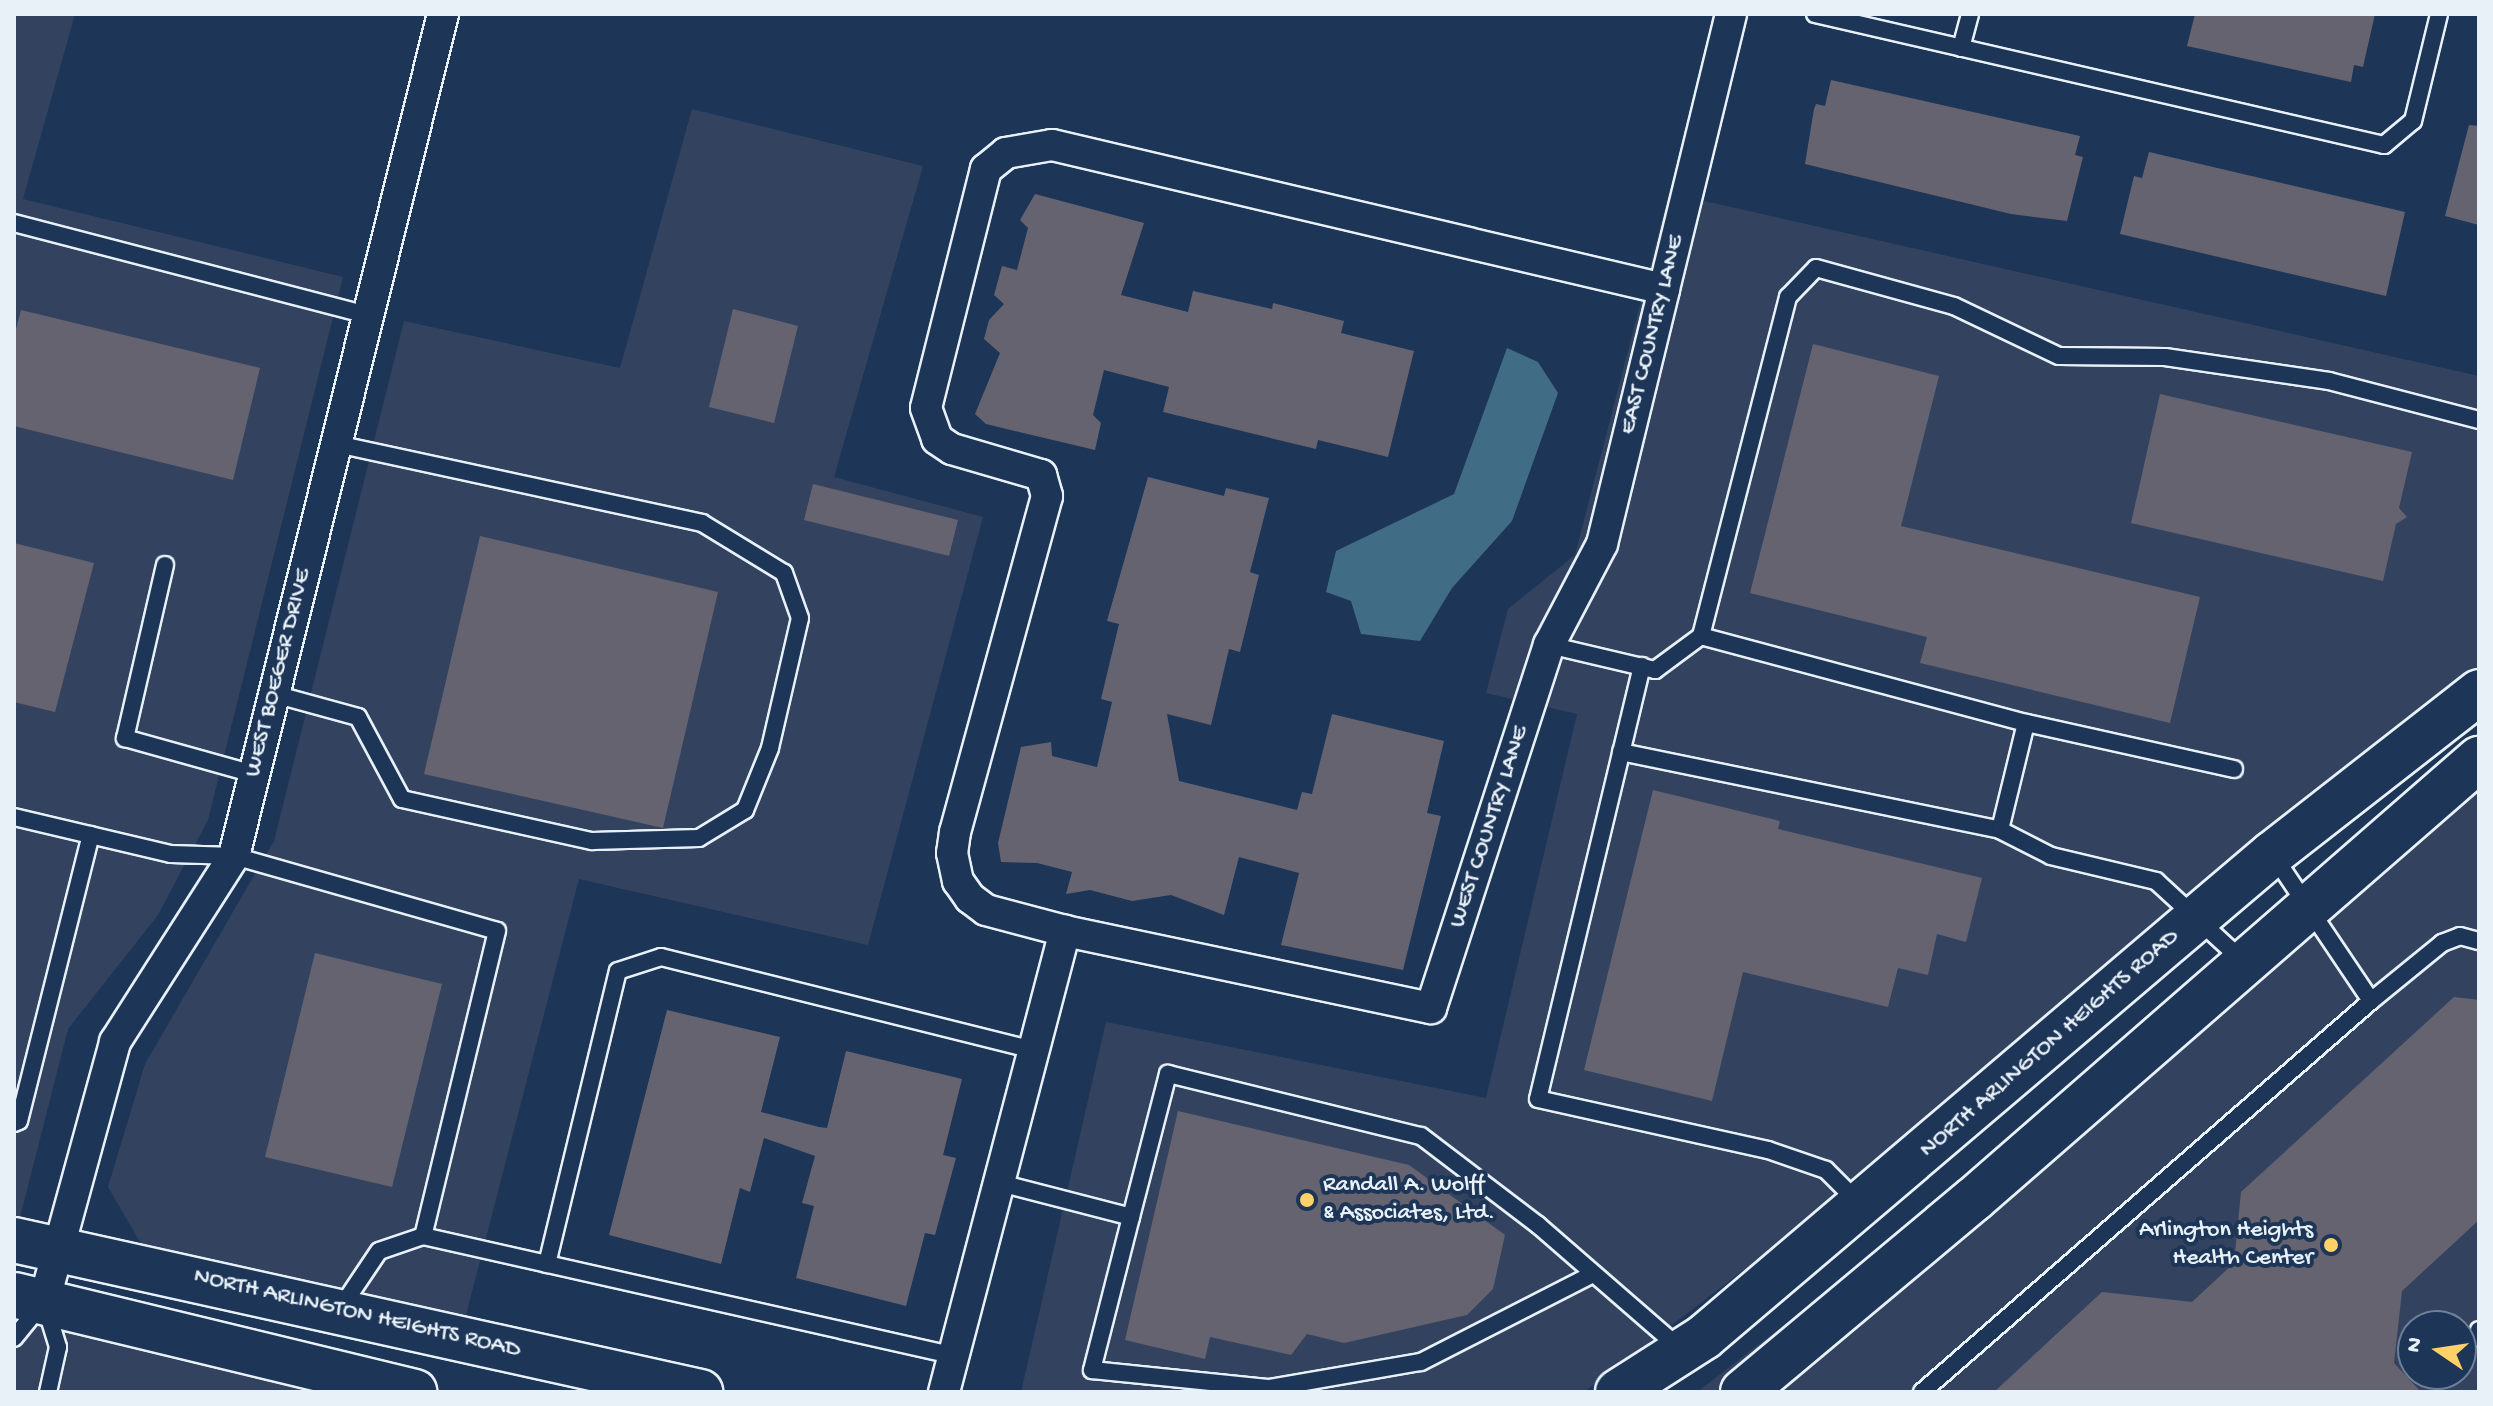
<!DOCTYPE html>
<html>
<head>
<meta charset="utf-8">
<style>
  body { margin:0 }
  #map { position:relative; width:2493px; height:1406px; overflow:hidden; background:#1d3557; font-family:"Gochi Hand",sans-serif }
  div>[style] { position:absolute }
  .built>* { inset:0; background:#33435f }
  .water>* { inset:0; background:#406c85 }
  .building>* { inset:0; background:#666371 }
  .roads { filter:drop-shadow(2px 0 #e8f1f8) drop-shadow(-2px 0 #e8f1f8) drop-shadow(0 2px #e8f1f8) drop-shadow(0 -2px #e8f1f8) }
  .service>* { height:16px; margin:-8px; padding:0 8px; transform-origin:8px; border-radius:8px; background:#1d3557 }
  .minor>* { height:30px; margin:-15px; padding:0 15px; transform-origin:15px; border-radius:15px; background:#1d3557 }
  .secondary>* { height:44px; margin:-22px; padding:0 22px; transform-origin:22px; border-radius:22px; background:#1d3557 }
  .dots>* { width:22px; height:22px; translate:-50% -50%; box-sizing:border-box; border:4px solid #1d3557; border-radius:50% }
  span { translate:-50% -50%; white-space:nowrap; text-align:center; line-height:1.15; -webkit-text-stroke:8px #1d3557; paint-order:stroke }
  .street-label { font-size:24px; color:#e8f1f8 }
  .poi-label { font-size:24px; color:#e8f1f8 }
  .left { translate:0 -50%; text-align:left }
  .right { translate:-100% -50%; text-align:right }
  .frame { position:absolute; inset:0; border:16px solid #e8f1f8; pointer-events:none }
  .north { position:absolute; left:2397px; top:1310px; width:80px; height:80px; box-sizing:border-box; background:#1d3557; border:2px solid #6e8097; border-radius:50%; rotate:283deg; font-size:22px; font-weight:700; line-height:32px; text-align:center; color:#e8f1f8 }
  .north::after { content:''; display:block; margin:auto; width:28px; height:36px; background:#ffd166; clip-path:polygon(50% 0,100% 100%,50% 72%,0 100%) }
</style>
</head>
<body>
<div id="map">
  <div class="built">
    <div style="clip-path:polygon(14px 14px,75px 14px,23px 199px,343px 277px,208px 820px,158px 915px,68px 1029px,14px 1241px)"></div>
    <div style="clip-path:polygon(692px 109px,923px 166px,834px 477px,983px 517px,868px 945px,579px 879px,466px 1315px,143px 1247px,108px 1187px,145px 1064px,274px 841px,404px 321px,620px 368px)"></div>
    <div style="clip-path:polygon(1669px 193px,2479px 376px,2479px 667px,1930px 1128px,1584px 1392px,1021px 1392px,1106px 1022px,1486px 1098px,1577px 714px,1486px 693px,1508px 609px,1575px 555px)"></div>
    <div style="clip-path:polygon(evenodd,2479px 789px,2479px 1392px,1697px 1392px,2479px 789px,2413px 1326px,2461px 1326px,2461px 1374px,2413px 1374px,2413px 1326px)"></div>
    <div style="clip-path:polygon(14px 1319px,319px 1392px,14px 1392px)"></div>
  </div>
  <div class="water">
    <div style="clip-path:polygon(1507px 348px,1538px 362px,1558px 393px,1512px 521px,1452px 588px,1420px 641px,1361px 634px,1351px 601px,1326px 592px,1336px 551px,1454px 494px)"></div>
  </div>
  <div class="building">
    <div style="clip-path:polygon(2195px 14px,2375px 14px,2363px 67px,2354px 65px,2351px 82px,2187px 46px)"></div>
    <div style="clip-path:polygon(1831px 80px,2080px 136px,2075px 155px,2083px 157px,2067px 221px,2011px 214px,1805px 164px,1814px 109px,1816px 104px,1825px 106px)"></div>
    <div style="clip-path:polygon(2469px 125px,2479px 126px,2479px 225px,2445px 216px)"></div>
    <div style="clip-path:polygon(2149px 152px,2405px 212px,2386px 296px,2120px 234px,2134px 176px,2142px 178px)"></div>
    <div style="clip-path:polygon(1035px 194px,1144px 223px,1121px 295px,1188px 312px,1193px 291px,1272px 309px,1273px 303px,1344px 321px,1341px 333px,1414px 351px,1388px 457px,1318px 440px,1316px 449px,1163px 412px,1169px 387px,1104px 370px,1093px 415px,1101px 423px,1095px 450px,986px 424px,975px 414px,1000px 353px,984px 339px,989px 320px,1004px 304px,994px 295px,1002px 266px,1017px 270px,1028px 228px,1020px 220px)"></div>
    <div style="clip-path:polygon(733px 309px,798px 326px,774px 423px,709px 407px)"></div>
    <div style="clip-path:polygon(21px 310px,260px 368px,233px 480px,14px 426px,14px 337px)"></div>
    <div style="clip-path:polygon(1813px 344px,1939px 376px,1901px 526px,2200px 597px,2170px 723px,1920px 663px,1927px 637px,1750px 593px)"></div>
    <div style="clip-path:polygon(2160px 394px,2412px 452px,2399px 508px,2407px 517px,2396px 524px,2383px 581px,2131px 523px)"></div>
    <div style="clip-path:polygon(1148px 477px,1224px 496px,1226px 488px,1269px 498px,1250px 572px,1259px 575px,1240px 652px,1229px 649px,1211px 725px,1167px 714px,1179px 781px,1297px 810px,1302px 792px,1312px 794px,1332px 714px,1444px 741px,1427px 813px,1441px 816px,1403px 970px,1281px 945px,1299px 873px,1239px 857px,1224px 915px,1171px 895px,1132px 901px,1090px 890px,1066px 894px,1072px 872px,1037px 863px,1001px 862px,998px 843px,1021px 747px,1051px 742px,1052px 756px,1097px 767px,1112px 702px,1101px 699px,1119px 624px,1107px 621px)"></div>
    <div style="clip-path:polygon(813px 484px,958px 520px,949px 556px,804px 520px)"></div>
    <div style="clip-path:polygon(480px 536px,718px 592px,663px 828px,424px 774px)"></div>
    <div style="clip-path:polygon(14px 543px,94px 563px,55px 712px,14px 702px)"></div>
    <div style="clip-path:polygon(1653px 790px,1780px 821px,1778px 829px,1982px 878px,1966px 942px,1937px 934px,1928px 975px,1898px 968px,1888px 1007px,1743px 972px,1712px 1101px,1584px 1070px)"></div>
    <div style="clip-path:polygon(315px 953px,442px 984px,392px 1187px,265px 1157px)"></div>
    <div style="clip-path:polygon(2454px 997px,2479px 1000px,2479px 1220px,2402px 1291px,2394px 1363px,2421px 1392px,1994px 1392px,2102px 1292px,2192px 1302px,2234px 1263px,2241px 1192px)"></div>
    <div style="clip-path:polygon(667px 1010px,780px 1037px,761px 1112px,819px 1127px,827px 1128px,846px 1051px,962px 1079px,943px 1155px,956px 1158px,935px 1235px,925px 1233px,906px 1306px,796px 1278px,814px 1206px,802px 1203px,815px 1156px,764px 1138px,750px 1192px,740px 1188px,721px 1264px,609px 1235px)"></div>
    <div style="clip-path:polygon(1178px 1111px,1409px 1165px,1505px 1235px,1493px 1289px,1467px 1315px,1344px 1343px,1307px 1334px,1291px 1355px,1210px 1337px,1205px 1359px,1125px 1340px)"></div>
  </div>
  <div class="roads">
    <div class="service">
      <div style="left:1815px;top:14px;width:584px;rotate:12.97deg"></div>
      <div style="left:2384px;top:145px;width:38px;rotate:-40deg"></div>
      <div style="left:2413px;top:121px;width:110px;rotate:-76.3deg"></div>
      <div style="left:1961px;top:48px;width:35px;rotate:-75deg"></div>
      <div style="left:14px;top:223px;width:366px;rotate:14.6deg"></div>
      <div style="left:165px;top:565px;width:178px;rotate:103deg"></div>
      <div style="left:125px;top:738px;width:134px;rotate:15.6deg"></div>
      <div style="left:1701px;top:636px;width:336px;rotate:15deg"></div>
      <div style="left:1549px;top:645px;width:109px;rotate:13.3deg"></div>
      <div style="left:1655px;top:670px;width:57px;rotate:-36.5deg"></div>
      <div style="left:1701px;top:636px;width:350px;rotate:-75.6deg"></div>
      <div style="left:1788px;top:297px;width:40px;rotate:-46deg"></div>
      <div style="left:1816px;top:268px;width:143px;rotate:15.4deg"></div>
      <div style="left:1954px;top:306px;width:116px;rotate:25.5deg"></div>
      <div style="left:2059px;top:356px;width:106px;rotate:0.5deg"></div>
      <div style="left:2165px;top:357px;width:166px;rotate:8.3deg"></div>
      <div style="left:2329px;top:381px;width:155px;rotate:14.6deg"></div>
      <div style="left:1642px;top:666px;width:445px;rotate:103.5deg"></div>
      <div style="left:1538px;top:1099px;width:236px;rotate:12.5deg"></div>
      <div style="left:1768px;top:1150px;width:61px;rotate:19deg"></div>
      <div style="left:1826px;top:1170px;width:48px;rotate:45deg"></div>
      <div style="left:274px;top:694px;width:87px;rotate:15.3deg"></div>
      <div style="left:358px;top:717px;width:93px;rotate:61.8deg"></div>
      <div style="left:402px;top:799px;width:195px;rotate:12.5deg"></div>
      <div style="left:592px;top:841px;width:107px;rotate:-1.6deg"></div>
      <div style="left:699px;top:838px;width:54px;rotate:-31.3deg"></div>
      <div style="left:745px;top:810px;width:67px;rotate:-68deg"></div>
      <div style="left:770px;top:748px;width:133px;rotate:-77deg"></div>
      <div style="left:800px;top:618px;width:48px;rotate:-109.6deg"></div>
      <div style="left:784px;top:573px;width:96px;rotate:-148.6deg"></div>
      <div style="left:702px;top:523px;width:374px;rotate:-167.8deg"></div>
      <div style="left:1621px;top:752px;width:387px;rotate:11.6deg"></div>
      <div style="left:2234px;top:769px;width:213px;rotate:-167.5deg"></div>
      <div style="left:2026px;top:723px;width:110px;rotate:103.7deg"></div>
      <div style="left:2000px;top:830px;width:57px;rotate:27deg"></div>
      <div style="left:2051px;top:856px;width:108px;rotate:13.4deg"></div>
      <div style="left:2156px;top:881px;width:118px;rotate:42.6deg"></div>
      <div style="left:14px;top:817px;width:161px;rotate:13.3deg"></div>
      <div style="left:171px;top:854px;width:63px;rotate:1.8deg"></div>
      <div style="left:234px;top:856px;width:273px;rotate:15.9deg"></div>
      <div style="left:497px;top:931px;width:314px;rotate:103.6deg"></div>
      <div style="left:423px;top:1236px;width:46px;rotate:161.2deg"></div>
      <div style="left:379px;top:1251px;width:70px;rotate:123.9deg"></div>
      <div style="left:2273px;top:855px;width:176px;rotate:56.1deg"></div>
      <div style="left:2371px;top:1001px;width:92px;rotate:-39.2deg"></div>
      <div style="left:2442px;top:943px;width:19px;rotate:-21deg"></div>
      <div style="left:2460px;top:936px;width:20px;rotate:15deg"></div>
      <div style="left:14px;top:1123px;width:5px;rotate:-22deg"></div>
      <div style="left:19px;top:1121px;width:295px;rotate:-75.9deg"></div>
      <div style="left:1000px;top:1183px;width:135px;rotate:14.5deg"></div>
      <div style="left:1131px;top:1217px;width:148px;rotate:-75.5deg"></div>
      <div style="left:1168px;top:1074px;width:260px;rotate:13.8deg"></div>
      <div style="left:1421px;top:1136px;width:147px;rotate:37.3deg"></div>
      <div style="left:1538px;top:1225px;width:191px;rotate:41deg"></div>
      <div style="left:1131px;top:1217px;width:158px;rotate:104.3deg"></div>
      <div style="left:1092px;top:1370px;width:179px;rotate:5.8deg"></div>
      <div style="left:1270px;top:1388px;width:153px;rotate:-9.8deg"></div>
      <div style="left:1421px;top:1362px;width:191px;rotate:-27.1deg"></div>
      <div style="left:423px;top:1236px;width:546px;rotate:12.69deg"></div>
      <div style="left:547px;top:1264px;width:301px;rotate:-76.4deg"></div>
      <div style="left:618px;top:971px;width:45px;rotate:-18deg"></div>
      <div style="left:661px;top:957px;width:385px;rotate:14deg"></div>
      <div style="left:46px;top:1308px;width:41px;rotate:72.9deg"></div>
      <div style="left:58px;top:1347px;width:46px;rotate:102.5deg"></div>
      <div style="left:2479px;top:1330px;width:8px;rotate:90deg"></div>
      <div style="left:14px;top:1338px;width:41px;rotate:-50.9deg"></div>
      <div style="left:1922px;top:1392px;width:595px;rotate:-41.05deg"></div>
    </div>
    <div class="minor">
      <div style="left:1664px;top:289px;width:629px;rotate:-166.76deg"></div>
      <div style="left:1052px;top:145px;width:47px;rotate:170.1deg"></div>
      <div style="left:1006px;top:153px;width:26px;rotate:141deg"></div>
      <div style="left:986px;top:169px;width:246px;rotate:104.1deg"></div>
      <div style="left:926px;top:408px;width:33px;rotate:70deg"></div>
      <div style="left:937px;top:439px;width:18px;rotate:34deg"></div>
      <div style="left:952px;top:449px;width:93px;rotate:16.3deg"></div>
      <div style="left:1041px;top:475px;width:22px;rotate:74deg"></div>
      <div style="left:1047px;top:496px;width:348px;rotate:105.3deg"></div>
      <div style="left:955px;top:832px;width:21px;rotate:98deg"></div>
      <div style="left:952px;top:853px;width:29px;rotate:78deg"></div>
      <div style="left:958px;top:881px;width:21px;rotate:55deg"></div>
      <div style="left:970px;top:898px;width:20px;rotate:37deg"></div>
      <div style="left:986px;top:910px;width:82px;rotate:14.9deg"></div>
      <div style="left:1065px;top:931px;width:374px;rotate:11.9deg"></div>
      <div style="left:1431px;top:1008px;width:382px;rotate:-72deg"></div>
      <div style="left:1549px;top:645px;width:114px;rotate:-62.3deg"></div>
      <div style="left:1602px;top:544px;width:262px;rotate:-76.3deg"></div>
      <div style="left:1664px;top:289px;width:283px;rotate:-76.3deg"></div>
      <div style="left:44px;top:1302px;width:270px;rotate:-74.7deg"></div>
      <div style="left:115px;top:1042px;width:221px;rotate:-57.4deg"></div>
      <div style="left:234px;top:856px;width:868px;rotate:-76.06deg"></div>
      <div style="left:944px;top:1392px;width:477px;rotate:-75.3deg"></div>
    </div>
    <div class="secondary">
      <div style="left:14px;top:1240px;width:703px;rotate:12.49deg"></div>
      <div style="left:14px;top:1295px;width:412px;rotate:13.6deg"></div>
      <div style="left:1618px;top:1392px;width:102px;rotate:-32.6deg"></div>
      <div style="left:1704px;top:1337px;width:746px;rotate:-40.38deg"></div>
      <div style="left:2272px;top:854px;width:263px;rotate:-38deg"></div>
      <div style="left:1743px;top:1392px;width:301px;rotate:-39.9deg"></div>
      <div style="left:1974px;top:1199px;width:670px;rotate:-41.07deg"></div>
    </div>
  </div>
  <div class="dots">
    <div style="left:1307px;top:1200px;background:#ffd166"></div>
    <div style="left:2331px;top:1245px;background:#ffd166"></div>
  </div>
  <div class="street-label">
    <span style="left:1653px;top:335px;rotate:-76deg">EAST COUNTRY LANE</span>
    <span style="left:279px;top:673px;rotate:-76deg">WEST BOEGER DRIVE</span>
    <span style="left:1490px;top:827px;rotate:-72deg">WEST COUNTRY LANE</span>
    <span style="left:2050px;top:1044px;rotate:-41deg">NORTH ARLINGTON HEIGHTS ROAD</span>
    <span style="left:357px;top:1314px;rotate:13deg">NORTH ARLINGTON HEIGHTS ROAD</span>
  </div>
  <div class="poi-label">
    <span class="left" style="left:1323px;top:1200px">Randall A. Wolff<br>&amp; Associates, Ltd.</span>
    <span class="right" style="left:2313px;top:1245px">Arlington Heights<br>Health Center</span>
  </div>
  <div class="frame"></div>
  <div class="north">N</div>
</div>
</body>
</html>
